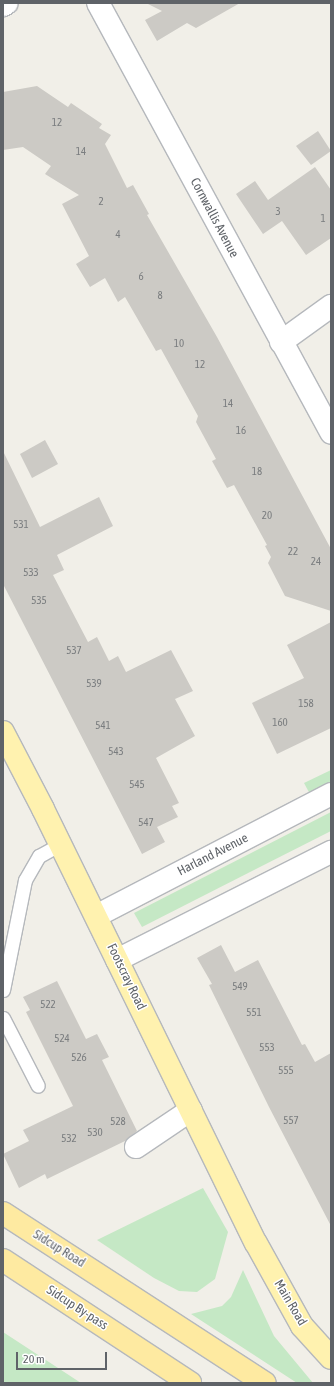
<!DOCTYPE html>
<html>
<head>
<meta charset="utf-8">
<style>
  body { margin:0 }
  #map { position:relative; width:334px; height:1386px; overflow:hidden; background:#f1efe8; font-family:"Asap Condensed",sans-serif }
  div>[style] { position:absolute }
  .green>* { inset:0; background:#c5e8c5 }
  .building>* { inset:0; background:#cccac5 }
  .roads { filter:drop-shadow(1px 0 #b5b8bc) drop-shadow(-1px 0 #b5b8bc) drop-shadow(0 1px #b5b8bc) drop-shadow(0 -1px #b5b8bc) }
  .service>* { height:13px; margin:-6.5px; padding:0 6.5px; transform-origin:6.5px; border-radius:6.5px; background:#fff }
  .minor>* { height:22px; margin:-11px; padding:0 11px; transform-origin:11px; border-radius:11px; background:#fff }
  .primary>* { height:22px; margin:-11px; padding:0 11px; transform-origin:11px; border-radius:11px; background:#fff2af }
  .trunk>* { height:22px; margin:-11px; padding:0 11px; transform-origin:11px; border-radius:11px; background:#feeaa1 }
  span { translate:-50% -50%; white-space:nowrap; text-align:center; line-height:1.15; -webkit-text-stroke:3px #fff; paint-order:stroke }
  .number-label { font-size:11px; color:#7a7d7f }
  .number-label span { -webkit-text-stroke-width:0 }
  .street-label { font-size:13px; color:#5f6368 }
  .frame { position:absolute; inset:0; border:4px solid #5f6368; pointer-events:none }
  .scale { position:absolute; left:16px; top:1352px; width:91px; height:18px; box-sizing:border-box; border:2px solid #5f6368; border-top:0; padding-left:5px; font-size:12px; line-height:14px; white-space:nowrap; color:#5f6368; -webkit-text-stroke:3px #fff; paint-order:stroke }
</style>
</head>
<body>
<div id="map">
  <div class="green">
    <div style="clip-path:polygon(331px 770px,331px 785px,311px 796px,304px 783px)"></div>
    <div style="clip-path:polygon(331px 812px,331px 831px,142px 927px,134px 913px)"></div>
    <div style="clip-path:polygon(203px 1188px,228px 1232px,215px 1279px,197px 1292px,179px 1291px,154px 1278px,97px 1240px)"></div>
    <div style="clip-path:polygon(243px 1270px,274px 1336px,313px 1383px,297px 1383px,191px 1314px,222px 1306px,231px 1297px)"></div>
    <div style="clip-path:polygon(3px 1332px,81px 1383px,3px 1383px)"></div>
  </div>
  <div class="building">
    <div style="clip-path:polygon(146px 3px,240px 3px,196px 28px,187px 23px,157px 41px,145px 20px,162px 11px)"></div>
    <div style="clip-path:polygon(37px 86px,68px 107px,71px 103px,102px 124px,99px 128px,111px 135px,105px 144px,127px 188px,133px 185px,149px 214px,147px 215px,217px 337px,331px 549px,331px 611px,285px 596px,268px 563px,271px 557px,265px 546px,267px 545px,234px 485px,227px 488px,212px 461px,216px 459px,196px 422px,198px 416px,161px 349px,156px 351px,125px 297px,118px 302px,105px 278px,90px 287px,76px 264px,89px 256px,62px 204px,79px 195px,45px 174px,51px 166px,23px 147px,3px 150px,3px 92px)"></div>
    <div style="clip-path:polygon(318px 131px,331px 151px,311px 165px,296px 146px)"></div>
    <div style="clip-path:polygon(315px 167px,331px 190px,331px 238px,306px 255px,282px 221px,263px 234px,236px 194px,255px 181px,268px 200px)"></div>
    <div style="clip-path:polygon(45px 440px,58px 464px,32px 478px,20px 454px)"></div>
    <div style="clip-path:polygon(3px 451px,40px 527px,99px 497px,113px 526px,57px 555px,64px 570px,53px 575px,88px 642px,97px 637px,109px 661px,118px 656px,126px 672px,171px 650px,193px 691px,175px 699px,195px 736px,156px 758px,179px 803px,172px 806px,178px 817px,157px 827px,165px 842px,142px 854px,3px 584px)"></div>
    <div style="clip-path:polygon(331px 622px,331px 728px,277px 754px,252px 703px,304px 678px,287px 645px)"></div>
    <div style="clip-path:polygon(221px 945px,235px 972px,258px 960px,302px 1045px,305px 1044px,315px 1062px,331px 1053px,331px 1226px,269px 1107px,209px 985px,212px 984px,197px 958px)"></div>
    <div style="clip-path:polygon(57px 981px,86px 1039px,97px 1034px,109px 1057px,102px 1060px,137px 1131px,125px 1141px,47px 1179px,45px 1174px,19px 1188px,3px 1154px,29px 1141px,23px 1130px,73px 1106px,26px 1012px,30px 1010px,23px 997px)"></div>
  </div>
  <div class="roads">
    <div class="service">
      <div style="left:3px;top:990px;width:112px;rotate:-78.7deg"></div>
      <div style="left:25px;top:880px;width:28px;rotate:-60deg"></div>
      <div style="left:39px;top:856px;width:25px;rotate:-29deg"></div>
      <div style="left:3px;top:1018px;width:76px;rotate:62.8deg"></div>
    </div>
    <div class="minor">
      <div style="left:98px;top:3px;width:489px;rotate:61.5deg"></div>
      <div style="left:3px;top:5px;width:4px;rotate:-27deg"></div>
      <div style="left:281px;top:342px;width:62px;rotate:-35.8deg"></div>
      <div style="left:96px;top:916px;width:265px;rotate:-27.4deg"></div>
      <div style="left:117px;top:960px;width:240px;rotate:-26.8deg"></div>
      <div style="left:136px;top:1147px;width:66px;rotate:-33.9deg"></div>
    </div>
    <div class="primary">
      <div style="left:3px;top:732px;width:87px;rotate:62.5deg"></div>
      <div style="left:43px;top:809px;width:483px;rotate:63.9deg"></div>
      <div style="left:256px;top:1243px;width:95px;rotate:61deg"></div>
      <div style="left:302px;top:1326px;width:43px;rotate:47.8deg"></div>
    </div>
    <div class="trunk">
      <div style="left:3px;top:1213px;width:312px;rotate:33deg"></div>
      <div style="left:3px;top:1260px;width:224px;rotate:33.3deg"></div>
    </div>
  </div>
  <div class="number-label">
    <span style="left:57px;top:122px">12</span>
    <span style="left:81px;top:151px">14</span>
    <span style="left:101px;top:201px">2</span>
    <span style="left:278px;top:211px">3</span>
    <span style="left:323px;top:218px">1</span>
    <span style="left:118px;top:234px">4</span>
    <span style="left:141px;top:276px">6</span>
    <span style="left:160px;top:295px">8</span>
    <span style="left:179px;top:343px">10</span>
    <span style="left:200px;top:364px">12</span>
    <span style="left:228px;top:403px">14</span>
    <span style="left:241px;top:430px">16</span>
    <span style="left:257px;top:471px">18</span>
    <span style="left:267px;top:515px">20</span>
    <span style="left:21px;top:524px">531</span>
    <span style="left:293px;top:551px">22</span>
    <span style="left:316px;top:561px">24</span>
    <span style="left:31px;top:572px">533</span>
    <span style="left:39px;top:600px">535</span>
    <span style="left:74px;top:650px">537</span>
    <span style="left:94px;top:683px">539</span>
    <span style="left:306px;top:703px">158</span>
    <span style="left:280px;top:722px">160</span>
    <span style="left:103px;top:725px">541</span>
    <span style="left:116px;top:751px">543</span>
    <span style="left:137px;top:784px">545</span>
    <span style="left:146px;top:822px">547</span>
    <span style="left:240px;top:986px">549</span>
    <span style="left:48px;top:1004px">522</span>
    <span style="left:254px;top:1012px">551</span>
    <span style="left:62px;top:1038px">524</span>
    <span style="left:267px;top:1047px">553</span>
    <span style="left:79px;top:1057px">526</span>
    <span style="left:286px;top:1070px">555</span>
    <span style="left:291px;top:1120px">557</span>
    <span style="left:118px;top:1121px">528</span>
    <span style="left:95px;top:1132px">530</span>
    <span style="left:69px;top:1138px">532</span>
  </div>
  <div class="street-label">
    <span style="left:214px;top:218px;rotate:62deg">Cornwallis Avenue</span>
    <span style="left:213px;top:855px;rotate:-27deg">Harland Avenue</span>
    <span style="left:126px;top:977px;rotate:64deg">Footscray Road</span>
    <span style="left:59px;top:1249px;rotate:32deg">Sidcup Road</span>
    <span style="left:290px;top:1303px;rotate:59deg">Main Road</span>
    <span style="left:77px;top:1308px;rotate:33deg">Sidcup By-pass</span>
  </div>
  <div class="frame"></div>
  <div class="scale">20 m</div>
</div>
</body>
</html>
